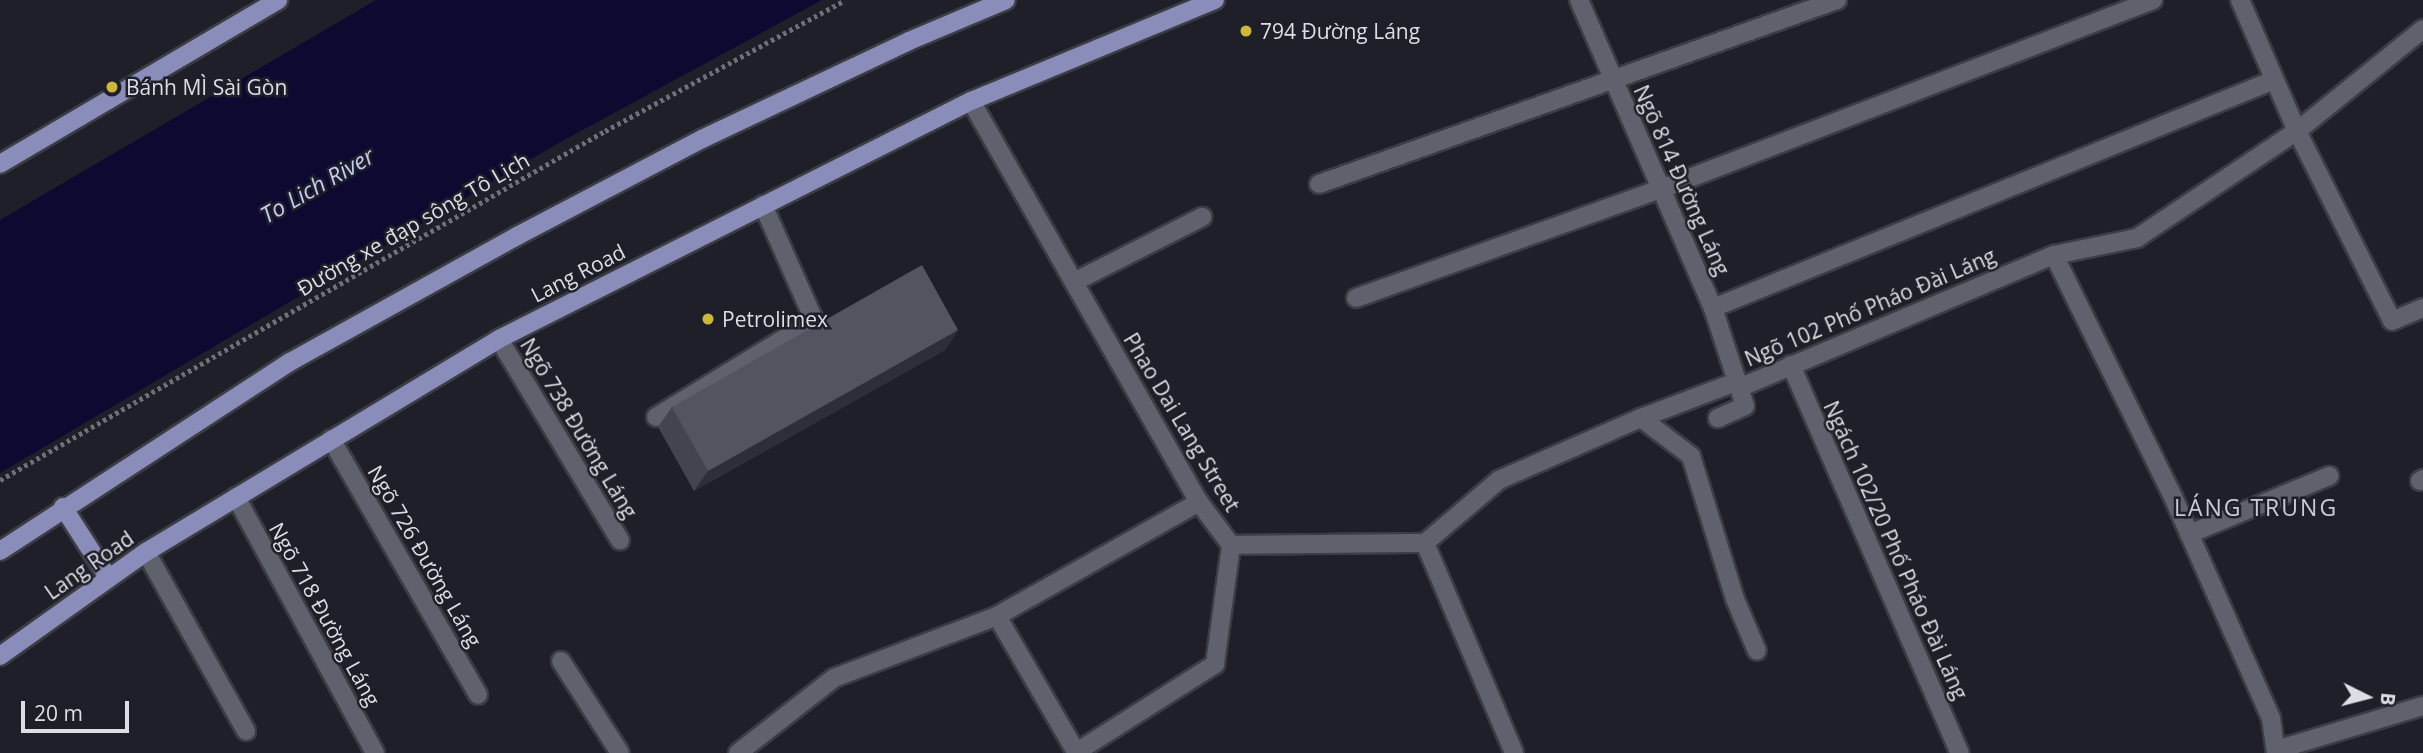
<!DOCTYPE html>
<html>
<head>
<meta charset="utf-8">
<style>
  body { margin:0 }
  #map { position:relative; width:2423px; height:753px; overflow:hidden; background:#1e1f28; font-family:"Open Sans",sans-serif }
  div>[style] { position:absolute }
  .water>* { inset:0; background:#0d0931 }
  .path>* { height:4.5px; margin-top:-2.25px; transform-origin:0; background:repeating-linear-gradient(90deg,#6e6f78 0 3.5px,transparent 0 7px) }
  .roads { filter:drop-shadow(2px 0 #3b3c44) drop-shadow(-2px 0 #3b3c44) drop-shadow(0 2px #3b3c44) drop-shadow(0 -2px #3b3c44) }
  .minor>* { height:18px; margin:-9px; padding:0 9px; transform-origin:9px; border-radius:9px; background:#5f616c }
  .major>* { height:18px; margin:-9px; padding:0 9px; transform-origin:9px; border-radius:9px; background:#8a8db9 }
  .wall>* { inset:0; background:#43444e }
  .shaded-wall>* { inset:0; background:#2d2e38 }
  .building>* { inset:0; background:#53545f }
  .dots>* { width:19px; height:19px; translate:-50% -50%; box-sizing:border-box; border:4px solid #1e1f28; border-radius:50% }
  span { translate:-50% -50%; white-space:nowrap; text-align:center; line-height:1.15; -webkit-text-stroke:5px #1e1f28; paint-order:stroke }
  .poi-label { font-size:21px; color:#dddee5 }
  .left { translate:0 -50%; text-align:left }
  .street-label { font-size:21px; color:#dddee5 }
  .water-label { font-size:23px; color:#c4c9f6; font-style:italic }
  .neighbourhood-label { font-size:23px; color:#cacbd8; letter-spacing:2px }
  .north { position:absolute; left:2332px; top:662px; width:70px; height:70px; -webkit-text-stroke:5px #1e1f28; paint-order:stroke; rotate:96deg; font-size:19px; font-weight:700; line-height:28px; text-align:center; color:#dddee5 }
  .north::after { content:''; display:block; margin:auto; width:24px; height:32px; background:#dddee5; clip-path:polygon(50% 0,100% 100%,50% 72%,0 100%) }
  .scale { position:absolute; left:21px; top:701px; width:108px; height:32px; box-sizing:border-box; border:4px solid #dddee5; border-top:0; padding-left:9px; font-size:21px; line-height:24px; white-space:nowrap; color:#dddee5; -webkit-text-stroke:5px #1e1f28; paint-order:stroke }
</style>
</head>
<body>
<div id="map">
  <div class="water">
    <div style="clip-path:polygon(376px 0,822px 0,555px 145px,0 473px,0 220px)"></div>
  </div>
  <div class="path">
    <div style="left:0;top:480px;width:698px;rotate:-29.98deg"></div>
    <div style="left:605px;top:131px;width:273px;rotate:-28.6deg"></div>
  </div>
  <div class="roads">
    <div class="minor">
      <div style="left:1579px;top:0;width:336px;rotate:66.5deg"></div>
      <div style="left:1713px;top:308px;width:103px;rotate:71.9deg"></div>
      <div style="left:1745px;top:406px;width:30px;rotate:156deg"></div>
      <div style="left:2240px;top:0;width:143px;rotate:66.5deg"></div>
      <div style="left:2297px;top:131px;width:212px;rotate:63.4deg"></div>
      <div style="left:2392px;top:321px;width:34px;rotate:-23deg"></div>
      <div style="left:971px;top:101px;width:461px;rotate:60.4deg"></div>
      <div style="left:1199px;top:502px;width:54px;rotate:53.3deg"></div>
      <div style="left:1319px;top:184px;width:550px;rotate:-19.56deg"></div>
      <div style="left:2054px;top:255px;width:270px;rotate:63.8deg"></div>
      <div style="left:2173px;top:497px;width:242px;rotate:66.1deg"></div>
      <div style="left:2271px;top:718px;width:35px;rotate:82deg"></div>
      <div style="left:1074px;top:282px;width:144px;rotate:-26.9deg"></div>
      <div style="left:1356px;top:298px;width:324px;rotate:-19.7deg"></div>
      <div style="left:1661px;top:189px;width:527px;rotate:-21.01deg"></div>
      <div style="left:1713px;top:308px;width:606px;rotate:-22.12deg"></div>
      <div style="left:499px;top:339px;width:235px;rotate:59deg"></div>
      <div style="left:1791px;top:365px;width:423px;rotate:66.5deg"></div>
      <div style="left:656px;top:417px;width:185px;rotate:-31.5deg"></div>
      <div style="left:814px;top:320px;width:126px;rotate:-113.9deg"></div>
      <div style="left:1641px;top:418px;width:63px;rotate:37.2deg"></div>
      <div style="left:1691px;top:456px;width:150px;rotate:72.9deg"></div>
      <div style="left:1735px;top:599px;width:56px;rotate:67.1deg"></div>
      <div style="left:331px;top:439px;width:295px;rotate:60.1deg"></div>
      <div style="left:2420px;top:481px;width:4px;rotate:-34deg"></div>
      <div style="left:236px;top:497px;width:291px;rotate:61.5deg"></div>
      <div style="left:2189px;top:534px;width:152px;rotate:-22.5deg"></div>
      <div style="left:1425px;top:543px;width:97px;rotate:-40.4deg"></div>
      <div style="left:1499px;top:480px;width:155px;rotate:-23.6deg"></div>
      <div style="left:1641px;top:418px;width:102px;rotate:-20.8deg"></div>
      <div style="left:1736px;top:382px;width:10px;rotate:17deg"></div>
      <div style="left:1746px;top:385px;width:334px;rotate:-22.9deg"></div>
      <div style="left:2054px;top:255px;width:85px;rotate:-11.6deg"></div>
      <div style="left:2137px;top:238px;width:192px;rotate:-33.8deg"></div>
      <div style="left:2297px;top:131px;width:162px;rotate:-39deg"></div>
      <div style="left:1425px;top:543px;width:228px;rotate:67deg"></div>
      <div style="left:1231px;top:545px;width:194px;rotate:-0.6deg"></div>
      <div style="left:146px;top:552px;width:205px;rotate:60.8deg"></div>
      <div style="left:997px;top:616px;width:157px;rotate:59.8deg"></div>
      <div style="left:561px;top:661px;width:109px;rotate:57.3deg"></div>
      <div style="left:2276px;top:750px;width:153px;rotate:-16.7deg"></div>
      <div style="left:738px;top:753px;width:122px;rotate:-38deg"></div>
      <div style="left:834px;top:678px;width:174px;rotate:-20.8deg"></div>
      <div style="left:997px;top:616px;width:232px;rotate:-29.4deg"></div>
      <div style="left:1075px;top:753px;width:166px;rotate:-32.4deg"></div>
      <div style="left:1215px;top:664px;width:120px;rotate:-82.3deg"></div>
    </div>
    <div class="major">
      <div style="left:0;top:164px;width:323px;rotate:-30.5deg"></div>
      <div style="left:63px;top:507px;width:83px;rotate:57.3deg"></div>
      <div style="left:0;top:551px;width:346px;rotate:-33.1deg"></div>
      <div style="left:290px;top:362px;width:260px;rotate:-29deg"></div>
      <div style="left:517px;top:236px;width:209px;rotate:-27.7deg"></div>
      <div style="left:702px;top:139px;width:229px;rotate:-25.3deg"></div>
      <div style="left:909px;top:41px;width:105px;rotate:-22.9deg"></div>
      <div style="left:0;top:656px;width:179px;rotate:-35.5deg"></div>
      <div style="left:146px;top:552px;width:412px;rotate:-31.1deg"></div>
      <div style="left:499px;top:339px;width:529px;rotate:-26.76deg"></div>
      <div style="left:971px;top:101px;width:264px;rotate:-22.5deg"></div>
    </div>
  </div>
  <div class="wall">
    <div style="clip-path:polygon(958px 330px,945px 350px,694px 491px,658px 427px,672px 407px)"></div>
  </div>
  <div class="shaded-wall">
    <div style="clip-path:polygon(958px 330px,945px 350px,694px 491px,708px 471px)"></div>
  </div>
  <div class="building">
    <div style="clip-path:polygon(922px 265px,958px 330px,708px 471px,672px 407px)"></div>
  </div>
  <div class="dots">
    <div style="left:1246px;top:31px;background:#cdb938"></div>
    <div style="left:112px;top:87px;background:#cdb938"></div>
    <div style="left:708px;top:319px;background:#cdb938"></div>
  </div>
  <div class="poi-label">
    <span class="left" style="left:1260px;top:31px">794 Đường Láng</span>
    <span class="left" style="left:126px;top:87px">Bánh MÌ Sài Gòn</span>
    <span class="left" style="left:722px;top:319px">Petrolimex</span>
  </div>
  <div class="street-label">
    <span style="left:1682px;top:180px;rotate:66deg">Ngõ 814 Đường Láng</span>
    <span style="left:413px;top:224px;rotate:-30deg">Đường xe đạp sông Tô Lịch</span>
    <span style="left:578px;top:273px;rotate:-27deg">Lang Road</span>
    <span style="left:1870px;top:307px;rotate:-23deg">Ngõ 102 Phố Pháo Đài Láng</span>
    <span style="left:1182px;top:422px;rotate:59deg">Phao Dai Lang Street</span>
    <span style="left:579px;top:428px;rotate:59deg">Ngõ 738 Đường Láng</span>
    <span style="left:1896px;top:550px;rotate:66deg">Ngách 102/20 Phố Pháo Đài Láng</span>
    <span style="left:425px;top:556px;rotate:60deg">Ngõ 726 Đường Láng</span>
    <span style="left:89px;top:565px;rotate:-35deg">Lang Road</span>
    <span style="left:325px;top:614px;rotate:61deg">Ngõ 718 Đường Láng</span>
  </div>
  <div class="water-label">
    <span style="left:317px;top:185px;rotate:-30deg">To Lich River</span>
  </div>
  <div class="neighbourhood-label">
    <span style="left:2256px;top:507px">LÁNG TRUNG</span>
  </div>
  <div class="north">B</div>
  <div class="scale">20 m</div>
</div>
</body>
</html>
